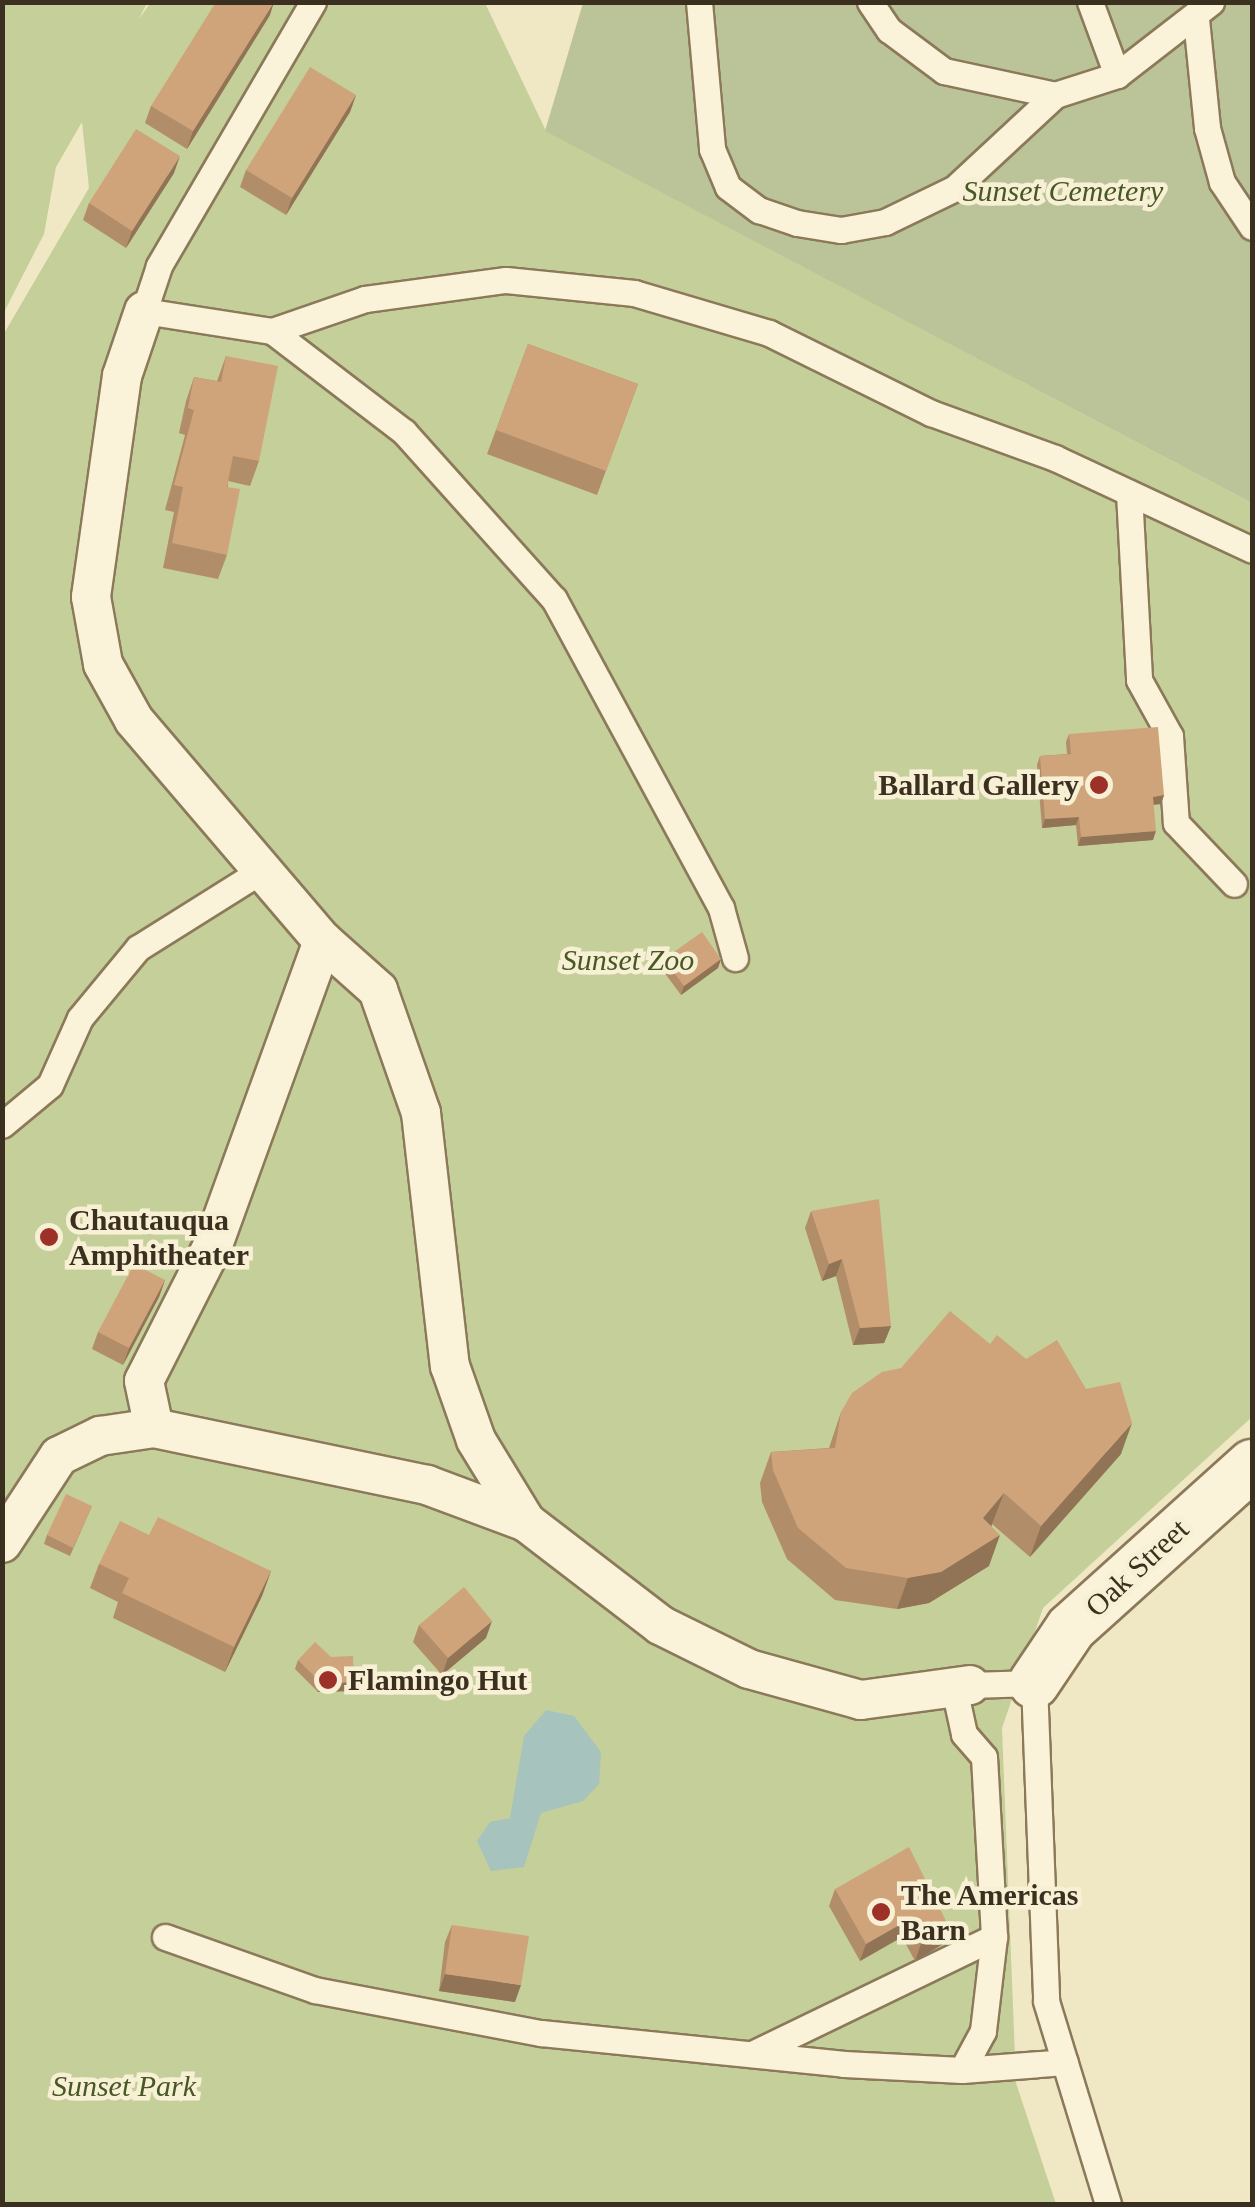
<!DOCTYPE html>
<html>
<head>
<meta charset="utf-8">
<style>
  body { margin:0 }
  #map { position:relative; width:1255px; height:2207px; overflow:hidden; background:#f0e7c5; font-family:"Times New Roman",serif }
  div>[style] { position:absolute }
  .green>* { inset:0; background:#c4cf99 }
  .cemetery>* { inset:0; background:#bbc398 }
  .water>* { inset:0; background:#a7c3bd }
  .roads { filter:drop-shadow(2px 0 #8c795a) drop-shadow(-2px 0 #8c795a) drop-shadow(0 2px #8c795a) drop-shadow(0 -2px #8c795a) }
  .service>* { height:25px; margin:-12.5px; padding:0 12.5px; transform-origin:12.5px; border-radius:12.5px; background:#faf3d9 }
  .pedestrian>* { height:38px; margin:-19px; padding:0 19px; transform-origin:19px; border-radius:19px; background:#faf3d9 }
  .minor>* { height:50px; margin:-25px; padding:0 25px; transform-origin:25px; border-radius:25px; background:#faf3d9 }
  .wall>* { inset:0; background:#b28d69 }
  .shaded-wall>* { inset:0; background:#917355 }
  .building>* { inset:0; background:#cfa47a }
  .dots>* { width:28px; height:28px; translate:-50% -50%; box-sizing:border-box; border:5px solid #f7f0d5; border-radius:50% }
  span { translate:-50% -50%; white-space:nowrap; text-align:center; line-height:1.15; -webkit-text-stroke:9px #f7f0d5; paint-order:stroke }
  .park-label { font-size:30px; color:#475825; font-style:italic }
  .poi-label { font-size:30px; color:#3b2f1f; font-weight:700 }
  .right { translate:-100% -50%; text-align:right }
  .left { translate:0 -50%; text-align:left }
  .street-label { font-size:30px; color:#3b2f1f }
  .frame { position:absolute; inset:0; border:5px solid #3b2f1f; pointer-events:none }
</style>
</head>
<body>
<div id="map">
  <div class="green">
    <div style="clip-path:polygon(151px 2px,485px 3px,546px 131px,1252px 503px,1252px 1417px,1043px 1608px,1002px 1728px,1016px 2083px,1056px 2204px,3px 2204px,2px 337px,89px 188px,82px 122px,56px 167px,44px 234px,3px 314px,3px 3px,147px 3px,139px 19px)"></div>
  </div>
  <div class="cemetery">
    <div style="clip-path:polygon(583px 3px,1252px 3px,1252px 503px,545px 131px)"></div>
  </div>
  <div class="water">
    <div style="clip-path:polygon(546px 1710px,574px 1716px,601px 1752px,599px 1784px,583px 1801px,541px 1813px,524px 1867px,491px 1871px,477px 1841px,490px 1822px,510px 1818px,524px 1736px)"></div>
  </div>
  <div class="roads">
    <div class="service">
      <div style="left:313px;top:2px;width:306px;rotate:120.3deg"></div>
      <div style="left:159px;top:266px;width:47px;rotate:108.4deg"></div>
      <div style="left:144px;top:311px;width:130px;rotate:8.9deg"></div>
      <div style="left:272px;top:331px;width:98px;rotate:-19deg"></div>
      <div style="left:365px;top:299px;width:142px;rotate:-7.7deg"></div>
      <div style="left:506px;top:280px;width:129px;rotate:5.8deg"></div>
      <div style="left:634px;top:293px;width:141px;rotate:16.5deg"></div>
      <div style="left:769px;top:333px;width:181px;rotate:26.3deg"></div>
      <div style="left:931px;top:413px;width:132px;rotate:19.9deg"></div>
      <div style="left:1055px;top:458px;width:217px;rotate:25deg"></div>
      <div style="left:699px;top:2px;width:148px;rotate:84.9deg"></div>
      <div style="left:712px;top:149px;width:41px;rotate:67.2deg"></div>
      <div style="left:728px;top:187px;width:39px;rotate:37deg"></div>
      <div style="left:759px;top:210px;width:40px;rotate:18.9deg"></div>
      <div style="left:797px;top:223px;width:45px;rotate:9deg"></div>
      <div style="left:841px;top:230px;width:45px;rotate:-10.3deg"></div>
      <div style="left:885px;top:222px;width:78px;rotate:-25.9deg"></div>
      <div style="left:955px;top:188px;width:137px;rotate:-42.9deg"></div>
      <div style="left:870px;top:2px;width:34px;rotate:56deg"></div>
      <div style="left:889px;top:30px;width:69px;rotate:36.7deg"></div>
      <div style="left:944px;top:71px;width:114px;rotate:12.2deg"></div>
      <div style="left:1055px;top:95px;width:65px;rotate:-17.9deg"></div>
      <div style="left:1117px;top:75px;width:119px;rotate:-37.8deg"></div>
      <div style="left:1090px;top:2px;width:78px;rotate:69.7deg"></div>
      <div style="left:1196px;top:19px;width:110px;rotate:84.2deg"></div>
      <div style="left:1207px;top:128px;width:56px;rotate:74.5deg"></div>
      <div style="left:1222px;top:182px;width:54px;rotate:56.3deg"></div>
      <div style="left:272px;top:331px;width:166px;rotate:37.4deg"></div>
      <div style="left:404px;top:432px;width:224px;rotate:48.1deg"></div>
      <div style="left:554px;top:599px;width:351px;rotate:61.6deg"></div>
      <div style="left:721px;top:908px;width:52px;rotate:74.4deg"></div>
      <div style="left:1129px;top:493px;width:187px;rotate:86.9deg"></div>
      <div style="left:1139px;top:680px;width:64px;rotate:61deg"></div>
      <div style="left:1170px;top:736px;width:87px;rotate:86.1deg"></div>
      <div style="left:1176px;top:823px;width:84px;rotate:46.4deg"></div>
      <div style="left:2px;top:1125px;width:62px;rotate:-39.8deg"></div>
      <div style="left:50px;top:1085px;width:73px;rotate:-65.9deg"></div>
      <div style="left:80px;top:1018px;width:91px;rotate:-50.4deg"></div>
      <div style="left:138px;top:948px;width:149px;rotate:-32.1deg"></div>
      <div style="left:970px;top:1685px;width:64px;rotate:-1.8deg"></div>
      <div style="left:1034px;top:1683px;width:318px;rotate:87.8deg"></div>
      <div style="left:1046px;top:2001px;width:212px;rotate:73deg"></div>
      <div style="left:954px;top:1688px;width:47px;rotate:77.7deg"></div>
      <div style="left:964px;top:1734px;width:30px;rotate:49deg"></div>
      <div style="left:984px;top:1757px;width:180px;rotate:86.8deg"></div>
      <div style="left:994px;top:1937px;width:95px;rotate:96.7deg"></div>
      <div style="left:983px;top:2031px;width:44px;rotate:118.3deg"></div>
      <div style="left:165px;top:1937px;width:159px;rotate:19.5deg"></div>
      <div style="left:315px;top:1990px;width:230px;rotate:10.8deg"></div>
      <div style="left:541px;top:2033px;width:305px;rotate:5.8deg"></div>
      <div style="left:844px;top:2064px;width:118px;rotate:2.9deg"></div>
      <div style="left:962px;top:2070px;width:103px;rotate:-4.4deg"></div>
      <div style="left:752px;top:2054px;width:269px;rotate:-25.8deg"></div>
    </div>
    <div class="pedestrian">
      <div style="left:144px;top:311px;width:69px;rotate:108.7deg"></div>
      <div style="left:122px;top:376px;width:223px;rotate:98deg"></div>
      <div style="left:91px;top:597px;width:68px;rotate:79.8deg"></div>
      <div style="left:103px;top:664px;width:64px;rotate:61deg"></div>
      <div style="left:134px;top:720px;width:291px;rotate:49.5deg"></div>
      <div style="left:323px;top:941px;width:326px;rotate:109.9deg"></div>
      <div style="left:212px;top:1247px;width:150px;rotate:116.9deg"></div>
      <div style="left:144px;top:1381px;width:48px;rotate:78deg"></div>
      <div style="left:154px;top:1428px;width:279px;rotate:11.8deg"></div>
      <div style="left:427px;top:1485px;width:106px;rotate:20.5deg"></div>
      <div style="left:526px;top:1522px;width:169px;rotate:37.5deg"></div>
      <div style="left:660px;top:1625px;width:99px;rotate:26.3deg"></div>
      <div style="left:749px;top:1669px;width:116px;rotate:15.5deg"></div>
      <div style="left:861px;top:1700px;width:110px;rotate:-7.8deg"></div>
      <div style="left:323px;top:941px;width:74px;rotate:41.7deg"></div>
      <div style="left:378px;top:990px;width:130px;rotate:70.7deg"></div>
      <div style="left:421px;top:1113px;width:255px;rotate:83.5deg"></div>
      <div style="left:450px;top:1366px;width:78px;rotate:70.6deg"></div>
      <div style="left:476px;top:1440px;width:96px;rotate:58.6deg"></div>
      <div style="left:2px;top:1543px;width:104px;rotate:-56.8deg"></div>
      <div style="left:59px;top:1456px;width:46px;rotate:-26deg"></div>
      <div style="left:100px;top:1436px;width:55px;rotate:-8.4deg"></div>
    </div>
    <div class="minor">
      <div style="left:1034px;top:1683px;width:66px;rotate:-56.1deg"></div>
      <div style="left:1071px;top:1628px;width:244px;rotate:-42deg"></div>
    </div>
  </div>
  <div class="wall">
    <div style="clip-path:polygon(270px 15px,187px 149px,145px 123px,151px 106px)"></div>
    <div style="clip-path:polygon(356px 95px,350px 112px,286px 215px,240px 187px,246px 170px)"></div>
    <div style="clip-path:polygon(174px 173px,126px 248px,83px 220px,89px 203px)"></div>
    <div style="clip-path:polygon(528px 344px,638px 384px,597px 495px,487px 454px)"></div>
    <div style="clip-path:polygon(226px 356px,259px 461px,250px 486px,228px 481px,227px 555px,218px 579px,163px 568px,174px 512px,165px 510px,185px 435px,179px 433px,186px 401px,194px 377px,217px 381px)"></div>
    <div style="clip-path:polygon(1069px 734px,1164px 795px,1161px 804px,1153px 805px,1153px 840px,1078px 846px,1076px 825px,1042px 828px,1037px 765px,1040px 756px,1067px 754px,1066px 742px)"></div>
    <div style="clip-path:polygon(664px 959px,721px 959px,718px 968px,681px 995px,661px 968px)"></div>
    <div style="clip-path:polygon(811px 1211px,891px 1326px,884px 1343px,853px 1345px,836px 1276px,822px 1281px,805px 1228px)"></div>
    <div style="clip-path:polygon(165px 1280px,159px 1297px,123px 1365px,92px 1349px,98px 1332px)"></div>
    <div style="clip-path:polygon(841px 1412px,1121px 1454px,1030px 1557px,992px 1524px,989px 1566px,929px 1603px,897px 1609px,835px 1600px,787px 1559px,762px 1502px,760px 1483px,771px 1452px,829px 1448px)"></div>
    <div style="clip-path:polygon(92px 1506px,70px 1556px,44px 1544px,47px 1535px)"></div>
    <div style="clip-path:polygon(149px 1535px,271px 1571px,262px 1596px,225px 1672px,113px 1618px,118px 1602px,90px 1588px,99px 1564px)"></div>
    <div style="clip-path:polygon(419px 1625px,486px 1638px,442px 1675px,413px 1642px)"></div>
    <div style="clip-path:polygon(298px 1660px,351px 1691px,318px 1692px,295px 1669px)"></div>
    <div style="clip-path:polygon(835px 1889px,949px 1927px,943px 1944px,915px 1961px,902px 1937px,860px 1961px,829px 1906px)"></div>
    <div style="clip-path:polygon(452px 1925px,515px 2002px,439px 1991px,445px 1942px)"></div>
  </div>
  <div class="shaded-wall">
    <div style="clip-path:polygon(274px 2px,270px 15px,187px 149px,193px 131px)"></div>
    <div style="clip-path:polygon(356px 95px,350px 112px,286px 215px,292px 198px)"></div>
    <div style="clip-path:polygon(180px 156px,174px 173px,126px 248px,132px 231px)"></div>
    <div style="clip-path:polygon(1164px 795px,1161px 804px,1149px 805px,1153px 797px)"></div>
    <div style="clip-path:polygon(1079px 817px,1076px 825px,1042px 828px,1045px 819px)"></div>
    <div style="clip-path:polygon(1156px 831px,1153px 840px,1078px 846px,1081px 837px)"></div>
    <div style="clip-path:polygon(721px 959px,718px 968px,681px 995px,684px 986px)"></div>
    <div style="clip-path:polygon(842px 1259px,836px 1276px,822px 1281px,829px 1264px)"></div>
    <div style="clip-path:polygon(165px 1280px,159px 1297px,123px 1365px,129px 1348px)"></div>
    <div style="clip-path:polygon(891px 1326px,884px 1343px,853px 1345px,860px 1328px)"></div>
    <div style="clip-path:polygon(1132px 1423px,1121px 1454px,1030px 1557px,1041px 1526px)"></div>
    <div style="clip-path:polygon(1004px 1493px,992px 1524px,971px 1549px,983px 1518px)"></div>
    <div style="clip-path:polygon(1000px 1535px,989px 1566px,929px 1603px,897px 1609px,908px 1578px)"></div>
    <div style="clip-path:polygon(271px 1571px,262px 1596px,225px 1672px,234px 1647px)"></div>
    <div style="clip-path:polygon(492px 1621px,486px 1638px,442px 1675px,448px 1658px)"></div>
    <div style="clip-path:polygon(354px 1682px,351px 1691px,318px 1692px,321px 1683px)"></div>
    <div style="clip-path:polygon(908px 1920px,902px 1937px,860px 1961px,866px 1944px)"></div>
    <div style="clip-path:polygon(949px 1927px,943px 1944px,915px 1961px,921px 1944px)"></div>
    <div style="clip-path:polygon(445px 1974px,521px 1985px,515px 2002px,439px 1991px)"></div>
  </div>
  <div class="building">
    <div style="clip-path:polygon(216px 2px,274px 2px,193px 131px,151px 106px)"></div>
    <div style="clip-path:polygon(310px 67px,356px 95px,292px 198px,246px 170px)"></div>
    <div style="clip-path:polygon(136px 129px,180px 156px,132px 231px,89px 203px)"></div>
    <div style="clip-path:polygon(528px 344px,638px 384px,606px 471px,496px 430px)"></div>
    <div style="clip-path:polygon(226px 356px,278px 366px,259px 461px,233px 456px,227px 487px,240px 489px,227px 555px,172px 543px,183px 487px,174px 485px,194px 410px,188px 408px,194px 377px,221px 382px)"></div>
    <div style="clip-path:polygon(1158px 727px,1164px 795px,1153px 797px,1156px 831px,1081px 837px,1079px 817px,1045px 819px,1040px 756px,1071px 754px,1069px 734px)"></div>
    <div style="clip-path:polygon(702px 932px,721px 959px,684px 986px,664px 959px)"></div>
    <div style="clip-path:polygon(879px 1199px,891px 1326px,860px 1328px,842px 1259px,829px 1264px,811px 1211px)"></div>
    <div style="clip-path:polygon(134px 1264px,165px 1280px,129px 1348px,98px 1332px)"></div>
    <div style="clip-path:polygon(950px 1311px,990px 1344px,997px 1335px,1026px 1359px,1057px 1340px,1086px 1389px,1120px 1382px,1132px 1423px,1041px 1526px,1004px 1493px,983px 1518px,1000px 1535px,941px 1572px,908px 1578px,846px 1568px,798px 1528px,773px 1470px,771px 1452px,835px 1448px,841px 1412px,852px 1393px,882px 1372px,901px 1368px)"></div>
    <div style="clip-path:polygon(66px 1494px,92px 1506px,73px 1548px,47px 1535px)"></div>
    <div style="clip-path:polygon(158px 1517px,271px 1571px,234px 1647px,122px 1593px,129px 1578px,99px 1564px,120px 1521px,149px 1535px)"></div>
    <div style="clip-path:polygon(464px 1587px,492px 1621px,448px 1658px,419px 1625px)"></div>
    <div style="clip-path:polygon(315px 1642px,331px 1657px,353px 1656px,354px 1682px,321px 1683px,298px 1660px)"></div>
    <div style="clip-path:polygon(909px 1847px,949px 1927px,921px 1944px,908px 1920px,866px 1944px,835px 1889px)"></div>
    <div style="clip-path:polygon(452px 1925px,529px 1936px,521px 1985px,445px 1974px)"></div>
  </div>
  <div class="dots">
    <div style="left:1099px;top:785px;background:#9d3128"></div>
    <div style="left:49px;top:1237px;background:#9d3128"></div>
    <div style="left:328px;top:1680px;background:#9d3128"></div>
    <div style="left:881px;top:1912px;background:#9d3128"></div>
  </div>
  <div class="park-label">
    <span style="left:1063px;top:191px">Sunset Cemetery</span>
    <span style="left:628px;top:960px">Sunset Zoo</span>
    <span style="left:124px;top:2086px">Sunset Park</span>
  </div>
  <div class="poi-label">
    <span class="right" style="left:1079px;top:785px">Ballard Gallery</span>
    <span class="left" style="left:69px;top:1237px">Chautauqua<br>Amphitheater</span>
    <span class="left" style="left:348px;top:1680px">Flamingo Hut</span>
    <span class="left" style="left:901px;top:1912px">The Americas<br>Barn</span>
  </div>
  <div class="street-label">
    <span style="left:1137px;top:1568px;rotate:-43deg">Oak Street</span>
  </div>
  <div class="frame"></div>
</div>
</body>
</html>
